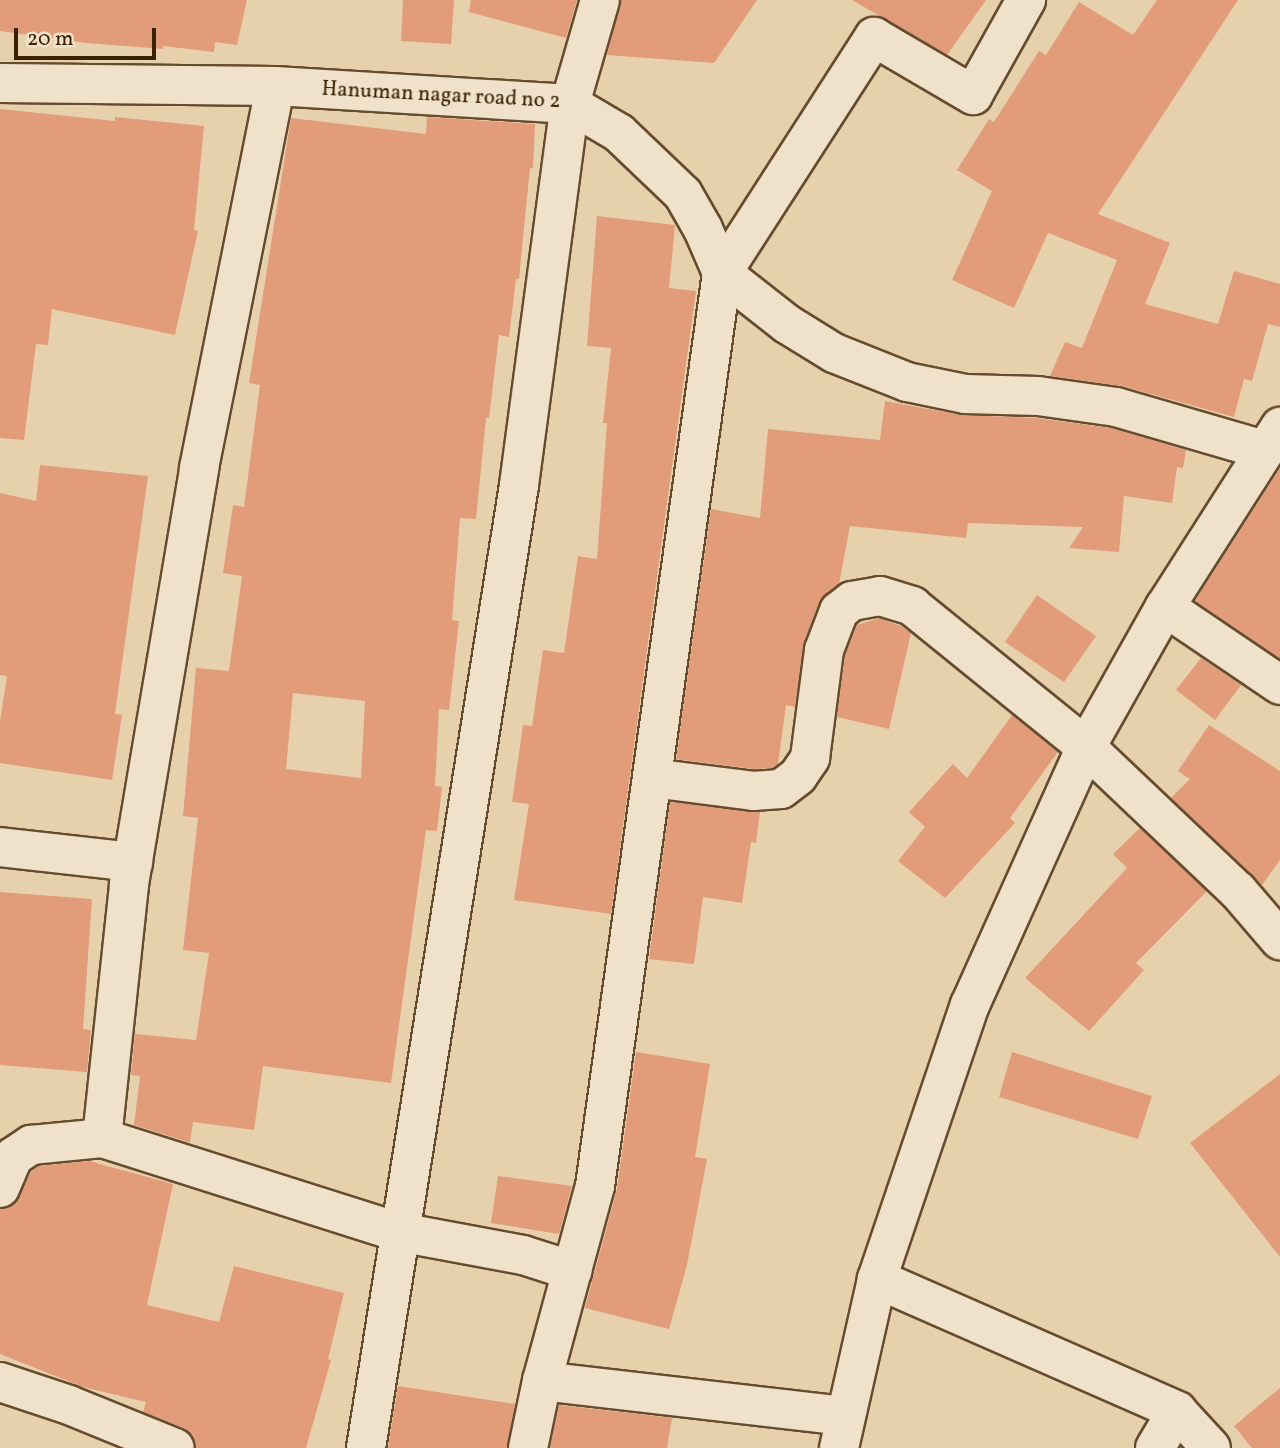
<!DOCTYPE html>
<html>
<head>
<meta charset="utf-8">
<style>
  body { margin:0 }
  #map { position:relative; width:1280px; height:1448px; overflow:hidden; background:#e7d1ad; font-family:Vollkorn,serif }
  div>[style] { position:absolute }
  .building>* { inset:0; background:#e29c79 }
  .roads { filter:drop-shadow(2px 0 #664c2e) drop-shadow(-2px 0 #664c2e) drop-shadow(0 2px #664c2e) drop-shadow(0 -2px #664c2e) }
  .street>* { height:38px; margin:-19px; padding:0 19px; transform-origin:19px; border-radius:19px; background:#efe1ca }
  span { translate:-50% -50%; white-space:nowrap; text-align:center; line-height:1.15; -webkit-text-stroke:6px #efe1ca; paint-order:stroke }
  .street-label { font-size:21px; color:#3b2004 }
  .scale { position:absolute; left:14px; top:28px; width:142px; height:32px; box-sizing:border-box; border:4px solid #3b2004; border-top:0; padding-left:9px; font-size:21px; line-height:24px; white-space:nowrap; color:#3b2004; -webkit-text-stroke:5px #efe1ca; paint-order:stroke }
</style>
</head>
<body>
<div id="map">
  <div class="building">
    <div style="clip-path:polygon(0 0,247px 0,237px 45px,215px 42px,214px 52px,163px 46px,163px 49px,86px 43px,0 31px)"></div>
    <div style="clip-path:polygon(403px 0,454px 0,451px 44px,401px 41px)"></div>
    <div style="clip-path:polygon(471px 0,577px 0,566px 38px,469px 12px)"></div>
    <div style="clip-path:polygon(621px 0,757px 0,714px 63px,607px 55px)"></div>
    <div style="clip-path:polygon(852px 0,986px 0,947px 55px)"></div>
    <div style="clip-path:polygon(1157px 0,1238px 0,1098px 214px,1170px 243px,1145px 304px,1218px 324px,1234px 271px,1280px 284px,1280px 327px,1268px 324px,1252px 381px,1244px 379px,1234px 417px,1122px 386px,1050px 376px,1065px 342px,1082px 348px,1117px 260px,1048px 233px,1014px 308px,952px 280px,992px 191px,957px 170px,989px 119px,994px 122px,1039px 51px,1046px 55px,1079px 2px,1133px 35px)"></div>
    <div style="clip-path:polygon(0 109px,115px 121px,115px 117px,204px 126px,194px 230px,198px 231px,175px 335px,52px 309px,48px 345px,36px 344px,24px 440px,0 438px)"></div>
    <div style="clip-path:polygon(evenodd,427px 117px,535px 124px,533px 168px,530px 168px,519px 279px,516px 279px,509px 337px,499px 335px,489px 418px,486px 418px,476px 519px,460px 518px,452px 620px,459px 621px,449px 710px,439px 709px,435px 786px,442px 787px,437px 831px,426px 830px,391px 1083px,263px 1066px,254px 1130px,193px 1122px,190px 1142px,188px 1142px,134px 1125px,140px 1076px,131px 1075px,135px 1034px,196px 1040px,209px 953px,183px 950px,198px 818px,183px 816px,196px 668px,229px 671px,242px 576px,223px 573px,233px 505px,244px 507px,260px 385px,249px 383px,291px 118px,426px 134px,427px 117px,293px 693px,365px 701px,361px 778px,286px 769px,293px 693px)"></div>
    <div style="clip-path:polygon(597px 216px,675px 225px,669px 288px,696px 291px,611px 914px,514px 900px,529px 804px,512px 802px,523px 725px,532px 726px,543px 650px,564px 653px,578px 556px,597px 559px,607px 423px,603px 423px,611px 348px,587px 346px)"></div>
    <div style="clip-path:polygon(885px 401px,961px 415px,1036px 418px,1111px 428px,1186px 450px,1183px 468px,1177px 467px,1172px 503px,1124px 496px,1119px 552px,1069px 548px,1083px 527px,968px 523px,966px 538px,850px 526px,839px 584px,819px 603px,804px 642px,795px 707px,786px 705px,778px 764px,773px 768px,754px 769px,676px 759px,711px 509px,760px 518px,768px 429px,880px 440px)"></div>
    <div style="clip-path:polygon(40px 465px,148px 476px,115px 714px,122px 715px,112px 780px,0 763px,0 721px,7px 676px,0 675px,0 493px,36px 501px)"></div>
    <div style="clip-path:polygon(1280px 468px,1280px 659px,1195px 601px)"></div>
    <div style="clip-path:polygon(1037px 595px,1096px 636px,1064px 682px,1005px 642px)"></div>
    <div style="clip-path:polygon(879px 618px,901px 626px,911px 633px,889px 729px,837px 717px,845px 655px,857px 625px)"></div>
    <div style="clip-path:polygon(1201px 658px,1241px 685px,1215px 720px,1176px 690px)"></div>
    <div style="clip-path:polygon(1012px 715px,1058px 752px,1010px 818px,1015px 823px,945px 898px,898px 861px,925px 827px,909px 812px,953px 764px,967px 778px)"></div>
    <div style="clip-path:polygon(1209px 725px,1280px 771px,1280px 860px,1262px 885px,1171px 798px,1190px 779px,1178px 771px)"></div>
    <div style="clip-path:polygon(670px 802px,760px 812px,756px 843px,751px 842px,742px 903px,703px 897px,694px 964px,649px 959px)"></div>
    <div style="clip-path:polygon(1140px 828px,1207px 891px,1136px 963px,1144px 970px,1089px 1031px,1025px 978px,1127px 868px,1113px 854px)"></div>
    <div style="clip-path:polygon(0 892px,92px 899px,83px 1029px,91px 1030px,87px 1072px,0 1065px)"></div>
    <div style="clip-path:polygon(636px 1052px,710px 1064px,695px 1157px,707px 1159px,687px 1265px,669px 1329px,585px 1308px,617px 1189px)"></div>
    <div style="clip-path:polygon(1012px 1052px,1152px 1096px,1138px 1139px,999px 1097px)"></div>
    <div style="clip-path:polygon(1280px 1074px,1280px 1257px,1190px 1143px)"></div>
    <div style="clip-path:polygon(89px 1161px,173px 1184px,147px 1305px,219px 1322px,234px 1266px,344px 1293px,328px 1359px,331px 1360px,306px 1448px,196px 1448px,193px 1435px,184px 1428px,143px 1412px,146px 1402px,83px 1387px,0 1354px,0 1209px,14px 1205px,31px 1172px,39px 1166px)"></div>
    <div style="clip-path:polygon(498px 1176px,572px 1186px,559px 1234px,491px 1223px)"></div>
    <div style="clip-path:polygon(398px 1386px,515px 1404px,507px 1448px,388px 1448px)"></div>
    <div style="clip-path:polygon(1280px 1388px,1280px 1448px,1252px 1448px,1234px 1426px)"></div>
    <div style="clip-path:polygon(559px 1405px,672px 1418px,667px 1448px,550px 1448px)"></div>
  </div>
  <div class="roads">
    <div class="street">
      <div style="left:0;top:83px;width:275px;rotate:0.6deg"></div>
      <div style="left:275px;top:86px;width:296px;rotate:3.5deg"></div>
      <div style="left:570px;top:104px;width:57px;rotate:30.6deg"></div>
      <div style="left:619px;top:133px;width:88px;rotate:43.6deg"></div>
      <div style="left:683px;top:194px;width:40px;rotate:60.3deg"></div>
      <div style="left:703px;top:229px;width:48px;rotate:66.6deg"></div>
      <div style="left:722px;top:273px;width:83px;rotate:38.1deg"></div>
      <div style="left:787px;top:324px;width:55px;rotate:31.7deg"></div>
      <div style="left:834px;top:353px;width:79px;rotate:21.7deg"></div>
      <div style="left:907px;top:382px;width:59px;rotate:11.7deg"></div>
      <div style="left:965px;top:394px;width:73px;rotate:1.6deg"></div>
      <div style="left:1038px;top:396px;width:79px;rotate:8deg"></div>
      <div style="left:1116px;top:407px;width:154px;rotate:16.2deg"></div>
      <div style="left:1165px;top:607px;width:139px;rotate:34.1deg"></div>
      <div style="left:652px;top:778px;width:102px;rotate:7.3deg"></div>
      <div style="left:753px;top:791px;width:28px;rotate:-4deg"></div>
      <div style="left:781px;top:789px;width:21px;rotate:-37deg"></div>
      <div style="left:798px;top:776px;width:22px;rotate:-56deg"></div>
      <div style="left:810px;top:758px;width:109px;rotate:-82.6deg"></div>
      <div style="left:824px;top:650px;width:42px;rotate:-69deg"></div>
      <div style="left:839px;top:611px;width:16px;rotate:-38deg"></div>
      <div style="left:852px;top:601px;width:28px;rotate:-10deg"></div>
      <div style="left:880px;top:596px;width:34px;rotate:17deg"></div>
      <div style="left:912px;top:606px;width:224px;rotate:39deg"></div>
      <div style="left:1086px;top:747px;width:209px;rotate:43.5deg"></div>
      <div style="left:1238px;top:891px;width:65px;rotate:49.4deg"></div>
      <div style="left:0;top:847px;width:134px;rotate:6.4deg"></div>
      <div style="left:102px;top:1138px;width:312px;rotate:17.6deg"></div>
      <div style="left:399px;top:1232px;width:126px;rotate:10.5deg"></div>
      <div style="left:523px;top:1255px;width:52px;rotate:17.7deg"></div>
      <div style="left:0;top:1188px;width:34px;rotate:-67deg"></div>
      <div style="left:13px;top:1157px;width:22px;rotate:-34deg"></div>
      <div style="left:31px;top:1145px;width:71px;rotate:-5.6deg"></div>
      <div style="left:102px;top:1138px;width:255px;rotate:-83.9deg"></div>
      <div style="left:129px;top:884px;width:422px;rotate:-80.4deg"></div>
      <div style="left:199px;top:468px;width:389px;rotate:-78.7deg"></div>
      <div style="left:877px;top:1279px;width:328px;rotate:23.7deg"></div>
      <div style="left:1177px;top:1411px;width:50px;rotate:47.4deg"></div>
      <div style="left:542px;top:1381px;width:304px;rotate:6.6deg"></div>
      <div style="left:0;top:1382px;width:73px;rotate:18.4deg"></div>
      <div style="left:69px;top:1405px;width:114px;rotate:22.1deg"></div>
      <div style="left:366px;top:1448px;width:975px;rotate:-80.97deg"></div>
      <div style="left:519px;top:485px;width:384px;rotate:-82.4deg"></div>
      <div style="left:570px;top:104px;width:108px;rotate:-73.9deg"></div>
      <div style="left:528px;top:1448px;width:68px;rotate:-78.2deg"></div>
      <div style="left:542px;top:1381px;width:202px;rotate:-74.8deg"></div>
      <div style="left:595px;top:1186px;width:922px;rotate:-82.08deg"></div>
      <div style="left:722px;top:273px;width:281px;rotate:-57.2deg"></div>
      <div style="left:874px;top:37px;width:115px;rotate:30.4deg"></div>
      <div style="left:973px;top:95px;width:109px;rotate:-60.8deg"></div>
      <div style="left:839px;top:1448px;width:173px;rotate:-77.3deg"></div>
      <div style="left:877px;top:1279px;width:289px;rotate:-71.3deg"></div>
      <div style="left:970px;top:1005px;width:283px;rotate:-65.8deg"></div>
      <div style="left:1086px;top:747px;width:161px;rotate:-60.6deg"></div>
      <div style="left:1165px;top:607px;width:214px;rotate:-57.4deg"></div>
      <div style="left:1155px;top:1448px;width:43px;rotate:-59.3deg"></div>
    </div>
  </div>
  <div class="street-label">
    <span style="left:441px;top:96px;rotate:3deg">Hanuman nagar road no 2</span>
  </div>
  <div class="scale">20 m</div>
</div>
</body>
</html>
